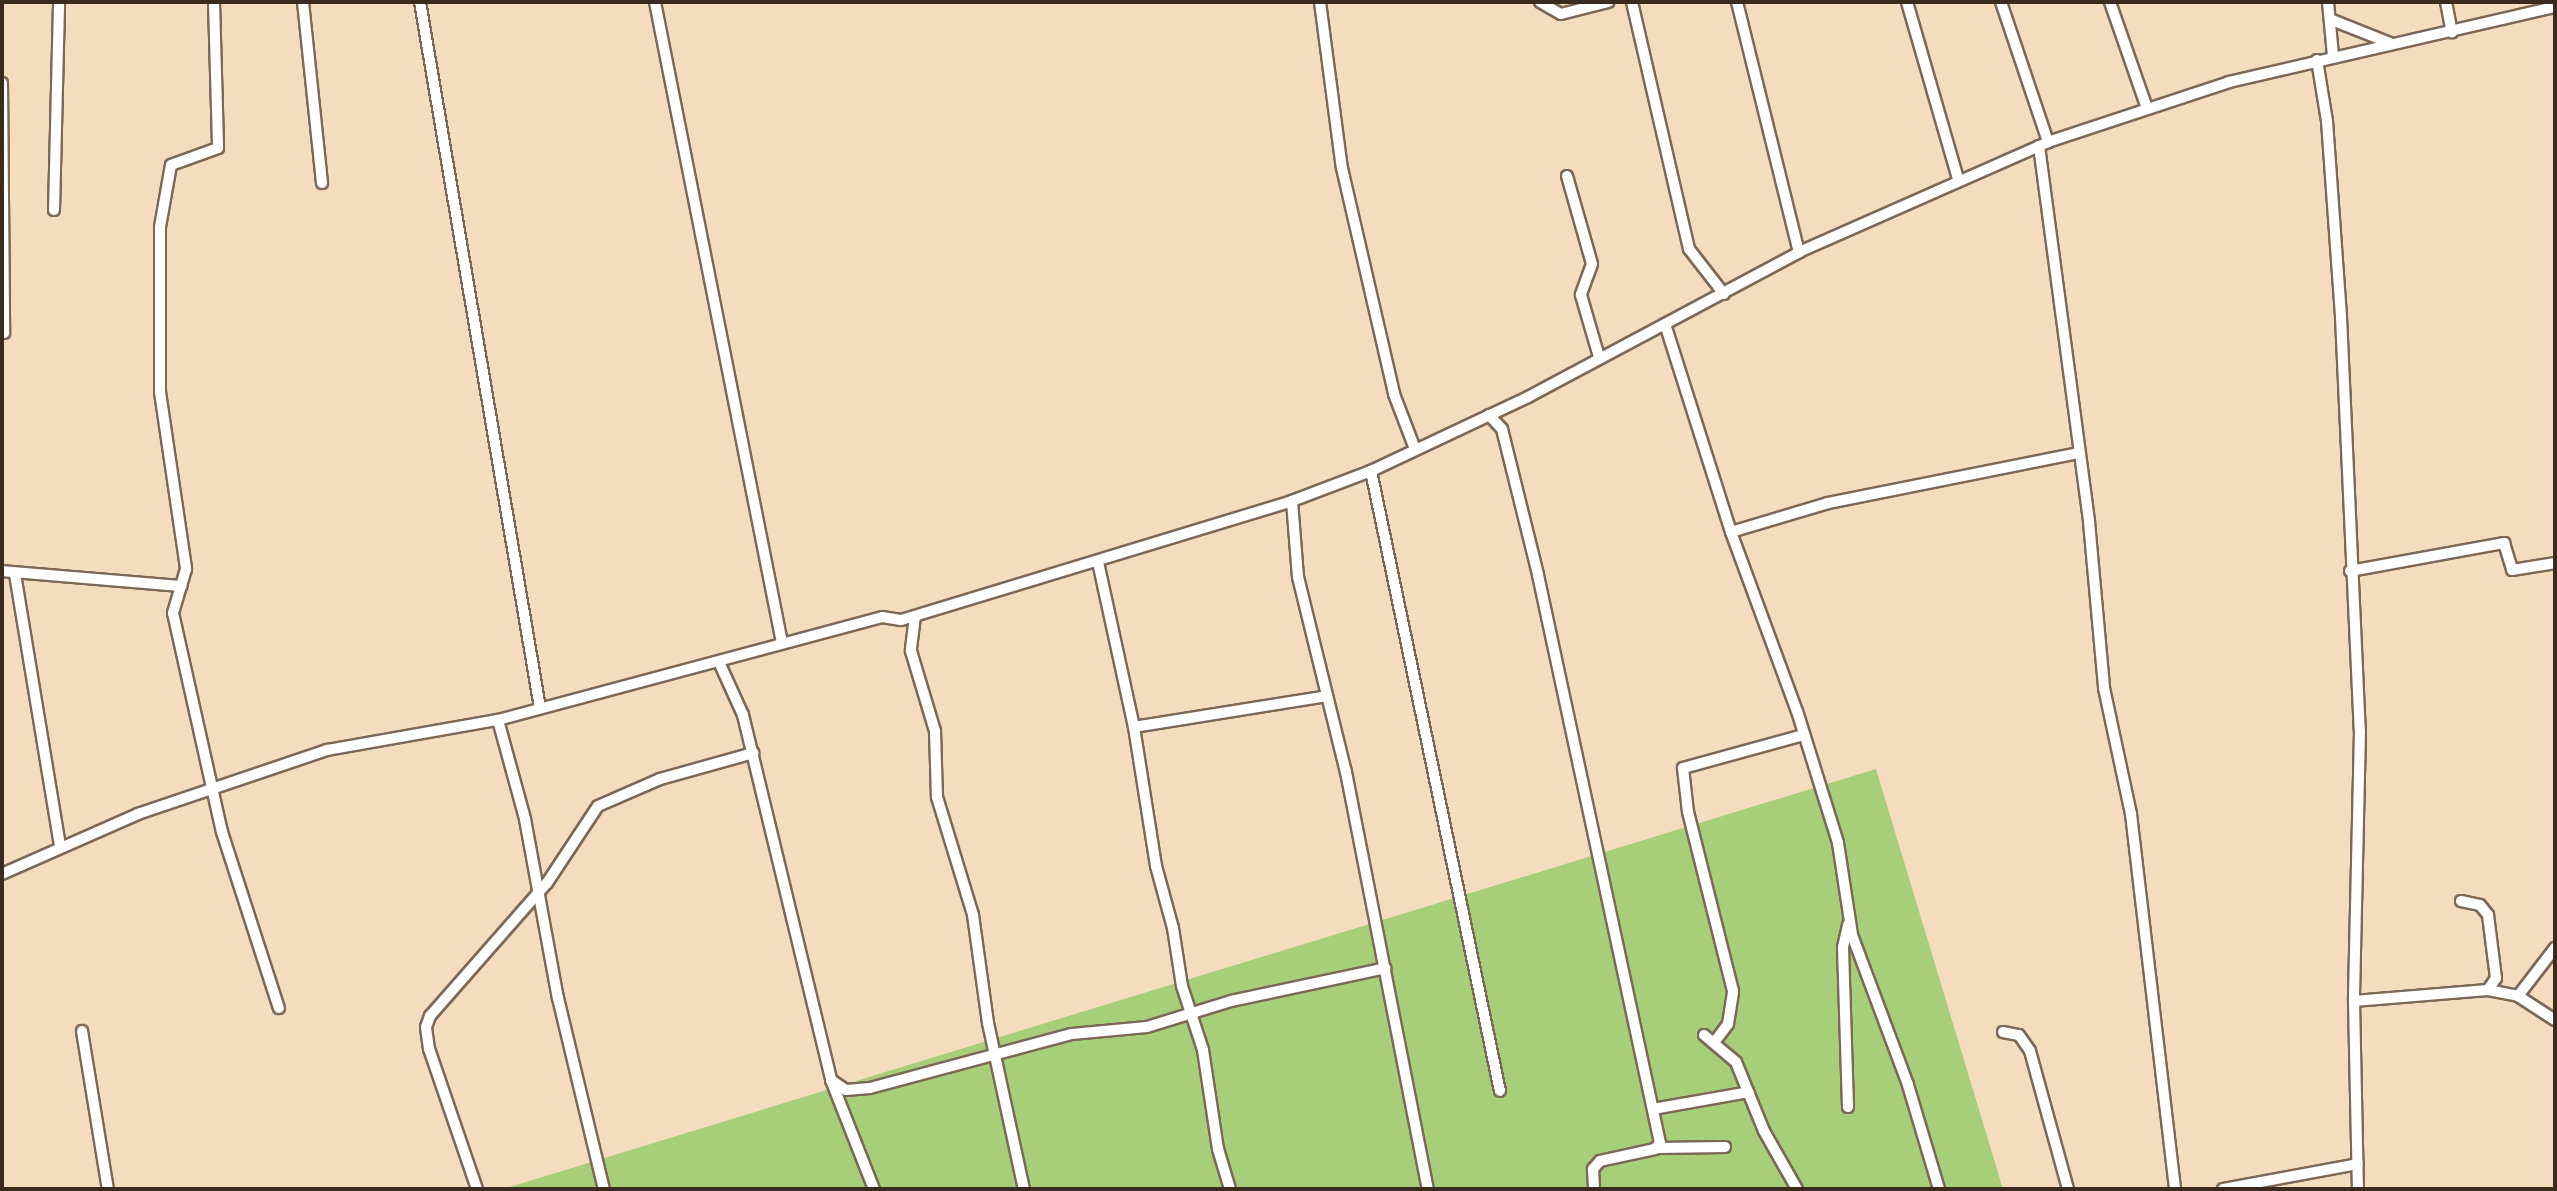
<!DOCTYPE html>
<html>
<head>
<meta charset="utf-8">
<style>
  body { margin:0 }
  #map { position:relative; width:2557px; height:1191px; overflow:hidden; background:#f4dcbe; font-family:"Libre Bodoni",serif }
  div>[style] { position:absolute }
  .green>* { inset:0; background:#a7cf79 }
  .roads { filter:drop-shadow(2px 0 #7c6856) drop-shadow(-2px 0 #7c6856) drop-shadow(0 2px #7c6856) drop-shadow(0 -2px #7c6856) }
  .minor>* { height:10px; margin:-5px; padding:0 5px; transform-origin:5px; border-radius:5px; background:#fff }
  span { translate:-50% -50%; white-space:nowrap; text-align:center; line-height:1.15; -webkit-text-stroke:6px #fcf5e5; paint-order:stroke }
  .frame { position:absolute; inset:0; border:4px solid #3b2a1e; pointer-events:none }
</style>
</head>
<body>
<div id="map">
  <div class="green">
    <div style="clip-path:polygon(1876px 769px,2003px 1189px,503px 1189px)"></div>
  </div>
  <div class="roads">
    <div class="minor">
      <div style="left:214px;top:2px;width:146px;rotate:88.4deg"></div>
      <div style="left:218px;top:148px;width:50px;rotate:160.1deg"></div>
      <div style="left:171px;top:165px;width:63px;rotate:100.1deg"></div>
      <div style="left:160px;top:227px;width:165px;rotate:90deg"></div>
      <div style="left:160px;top:392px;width:179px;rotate:81.6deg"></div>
      <div style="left:186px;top:569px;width:46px;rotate:106.5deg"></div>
      <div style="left:173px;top:613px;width:224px;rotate:77.4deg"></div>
      <div style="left:222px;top:832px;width:185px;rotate:72.1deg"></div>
      <div style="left:303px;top:2px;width:182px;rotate:84deg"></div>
      <div style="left:420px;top:2px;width:716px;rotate:80.35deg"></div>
      <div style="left:655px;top:2px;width:653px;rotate:78.79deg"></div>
      <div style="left:1320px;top:2px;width:167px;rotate:82.5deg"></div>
      <div style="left:1342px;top:168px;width:232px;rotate:77deg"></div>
      <div style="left:1394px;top:394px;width:59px;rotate:69.1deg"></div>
      <div style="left:1540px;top:2px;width:24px;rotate:30deg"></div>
      <div style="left:1561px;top:14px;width:49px;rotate:-14.3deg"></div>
      <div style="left:1632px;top:2px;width:253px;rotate:77deg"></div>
      <div style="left:1689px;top:249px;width:57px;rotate:52.1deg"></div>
      <div style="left:1737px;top:2px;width:258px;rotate:76.1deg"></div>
      <div style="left:1907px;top:2px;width:184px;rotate:73.9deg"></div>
      <div style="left:2001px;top:2px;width:148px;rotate:71.4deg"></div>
      <div style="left:2110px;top:2px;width:112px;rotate:70.8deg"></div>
      <div style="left:2328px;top:2px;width:54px;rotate:84.7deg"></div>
      <div style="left:2446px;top:2px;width:31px;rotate:79deg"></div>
      <div style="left:2332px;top:20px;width:62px;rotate:21.6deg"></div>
      <div style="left:2317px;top:60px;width:62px;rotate:80.7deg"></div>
      <div style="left:2327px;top:121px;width:196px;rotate:85.9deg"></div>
      <div style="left:2341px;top:317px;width:414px;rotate:87.4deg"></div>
      <div style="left:2360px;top:731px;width:270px;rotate:91.3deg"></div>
      <div style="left:2354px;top:1001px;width:188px;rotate:88.8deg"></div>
      <div style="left:2px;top:83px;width:250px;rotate:89.5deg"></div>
      <div style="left:2039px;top:146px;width:379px;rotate:82.4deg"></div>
      <div style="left:2089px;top:522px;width:167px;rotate:84.8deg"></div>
      <div style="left:2104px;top:688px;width:129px;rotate:77.9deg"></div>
      <div style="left:2131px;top:814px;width:378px;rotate:83.3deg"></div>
      <div style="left:1567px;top:176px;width:91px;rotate:74.1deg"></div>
      <div style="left:1592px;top:264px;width:33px;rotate:110deg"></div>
      <div style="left:1581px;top:295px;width:65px;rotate:73.8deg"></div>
      <div style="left:54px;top:210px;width:208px;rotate:-88.6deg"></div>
      <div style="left:1665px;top:324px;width:218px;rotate:72.4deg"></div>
      <div style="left:1731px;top:532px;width:191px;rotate:69.8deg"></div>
      <div style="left:1797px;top:711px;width:138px;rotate:72.7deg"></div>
      <div style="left:1838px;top:843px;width:93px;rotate:81.3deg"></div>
      <div style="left:1852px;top:935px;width:160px;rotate:69.5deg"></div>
      <div style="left:1908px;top:1085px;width:109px;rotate:73.4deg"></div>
      <div style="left:1489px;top:415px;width:19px;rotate:47deg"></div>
      <div style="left:1502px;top:429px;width:150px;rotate:76.1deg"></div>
      <div style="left:1538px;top:575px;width:581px;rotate:77.88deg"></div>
      <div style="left:1660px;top:1143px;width:8px;rotate:130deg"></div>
      <div style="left:1655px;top:1149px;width:56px;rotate:167.7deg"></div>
      <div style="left:1600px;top:1161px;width:11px;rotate:131deg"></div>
      <div style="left:1593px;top:1169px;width:20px;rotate:87deg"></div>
      <div style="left:1371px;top:471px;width:633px;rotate:78.25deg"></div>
      <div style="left:1292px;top:501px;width:76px;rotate:85.5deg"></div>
      <div style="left:1298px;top:577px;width:201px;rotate:76.2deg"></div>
      <div style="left:1346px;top:772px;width:425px;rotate:78.9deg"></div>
      <div style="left:1731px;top:532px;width:101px;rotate:-16.6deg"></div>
      <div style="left:1828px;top:503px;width:255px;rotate:-11.3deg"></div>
      <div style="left:1098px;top:562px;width:169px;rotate:77.7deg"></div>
      <div style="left:1134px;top:727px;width:141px;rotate:81deg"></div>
      <div style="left:1156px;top:866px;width:64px;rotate:74.7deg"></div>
      <div style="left:1173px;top:928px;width:59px;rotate:81.2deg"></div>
      <div style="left:1182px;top:986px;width:67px;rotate:71.8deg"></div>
      <div style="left:1203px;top:1050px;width:100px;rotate:81.4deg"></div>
      <div style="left:1218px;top:1149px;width:42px;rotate:73.3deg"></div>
      <div style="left:2px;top:571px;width:180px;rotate:4.8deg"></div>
      <div style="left:2350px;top:571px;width:157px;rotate:-10.3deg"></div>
      <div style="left:2504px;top:543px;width:28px;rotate:73deg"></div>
      <div style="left:2512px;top:570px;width:44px;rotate:-9.2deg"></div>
      <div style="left:15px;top:574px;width:275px;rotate:80.6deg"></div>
      <div style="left:915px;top:616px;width:35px;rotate:97deg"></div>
      <div style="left:911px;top:651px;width:84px;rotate:73.3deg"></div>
      <div style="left:935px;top:731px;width:66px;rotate:88.3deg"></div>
      <div style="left:937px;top:797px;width:123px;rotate:73deg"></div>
      <div style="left:973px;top:915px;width:109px;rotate:82.1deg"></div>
      <div style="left:988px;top:1023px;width:170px;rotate:77.8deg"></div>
      <div style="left:719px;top:662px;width:58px;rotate:65.6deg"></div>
      <div style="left:743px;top:715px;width:375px;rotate:76.4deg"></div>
      <div style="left:831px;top:1080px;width:117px;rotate:68.5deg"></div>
      <div style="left:498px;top:720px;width:103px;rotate:74.7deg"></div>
      <div style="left:525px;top:819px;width:182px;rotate:79.6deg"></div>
      <div style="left:558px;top:998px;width:196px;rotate:76.5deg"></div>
      <div style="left:1134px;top:727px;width:195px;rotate:-9.1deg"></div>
      <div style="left:2px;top:874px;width:149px;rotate:-23.8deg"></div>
      <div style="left:138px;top:814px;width:200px;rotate:-18.7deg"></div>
      <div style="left:327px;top:750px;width:174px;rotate:-10deg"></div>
      <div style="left:498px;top:720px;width:398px;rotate:-15deg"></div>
      <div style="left:882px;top:617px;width:19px;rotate:9deg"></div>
      <div style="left:901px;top:620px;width:409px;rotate:-16.9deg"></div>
      <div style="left:1292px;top:501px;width:85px;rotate:-20.8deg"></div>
      <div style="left:1371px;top:471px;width:174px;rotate:-25.2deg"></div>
      <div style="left:1528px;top:397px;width:307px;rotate:-28.1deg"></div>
      <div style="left:1799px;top:252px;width:272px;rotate:-23.8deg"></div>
      <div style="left:2048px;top:142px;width:191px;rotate:-18.3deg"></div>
      <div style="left:2229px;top:82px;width:335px;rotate:-13deg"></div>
      <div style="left:2461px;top:901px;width:19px;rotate:12deg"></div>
      <div style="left:2480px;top:905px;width:13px;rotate:51deg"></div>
      <div style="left:2488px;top:915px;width:64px;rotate:82.8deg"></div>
      <div style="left:2496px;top:978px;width:14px;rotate:124deg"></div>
      <div style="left:2518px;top:996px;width:61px;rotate:-52.4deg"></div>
      <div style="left:2354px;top:1001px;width:134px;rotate:-4.7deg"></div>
      <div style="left:2488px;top:990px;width:31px;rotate:11deg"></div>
      <div style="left:2518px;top:996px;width:44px;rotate:33deg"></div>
      <div style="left:82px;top:1031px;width:160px;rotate:80.7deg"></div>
      <div style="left:2003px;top:1032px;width:16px;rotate:11deg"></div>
      <div style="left:2019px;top:1035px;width:19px;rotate:55deg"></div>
      <div style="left:2030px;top:1051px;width:143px;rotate:74.6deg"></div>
      <div style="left:1704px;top:1035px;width:42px;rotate:40.2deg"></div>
      <div style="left:1736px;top:1062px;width:74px;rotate:67.9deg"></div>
      <div style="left:1764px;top:1131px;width:67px;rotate:60.4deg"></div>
      <div style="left:1716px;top:1040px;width:20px;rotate:-53deg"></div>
      <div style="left:1728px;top:1024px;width:33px;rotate:-81deg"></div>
      <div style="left:1733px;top:991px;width:185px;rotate:-104.1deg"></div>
      <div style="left:1688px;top:812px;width:44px;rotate:-96.5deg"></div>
      <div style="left:1683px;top:768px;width:125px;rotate:-15.3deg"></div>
      <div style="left:831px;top:1080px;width:18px;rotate:34deg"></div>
      <div style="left:846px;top:1090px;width:24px;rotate:-5deg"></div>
      <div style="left:870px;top:1088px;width:209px;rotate:-15deg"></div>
      <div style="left:1072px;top:1034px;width:75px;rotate:-5.3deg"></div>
      <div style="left:1147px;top:1027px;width:88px;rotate:-17.2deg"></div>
      <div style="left:1231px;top:1001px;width:158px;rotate:-12deg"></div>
      <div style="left:1848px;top:1107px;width:160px;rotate:-91.8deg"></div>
      <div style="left:1843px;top:947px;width:23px;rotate:-77deg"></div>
      <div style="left:1653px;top:1109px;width:97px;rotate:-10deg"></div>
      <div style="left:1658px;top:1148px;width:67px;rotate:-0.9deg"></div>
      <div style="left:477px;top:1189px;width:148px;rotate:-108.9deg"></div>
      <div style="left:429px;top:1049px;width:22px;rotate:-98deg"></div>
      <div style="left:426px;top:1027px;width:12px;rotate:-70deg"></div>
      <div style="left:430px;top:1016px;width:177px;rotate:-48.7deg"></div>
      <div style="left:547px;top:883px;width:92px;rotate:-56.5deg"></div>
      <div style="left:598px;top:806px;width:68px;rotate:-23.5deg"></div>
      <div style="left:660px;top:779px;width:97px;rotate:-15.6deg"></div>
      <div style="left:2223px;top:1189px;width:137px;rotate:-10.5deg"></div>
    </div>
  </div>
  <div class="frame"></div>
</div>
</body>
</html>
